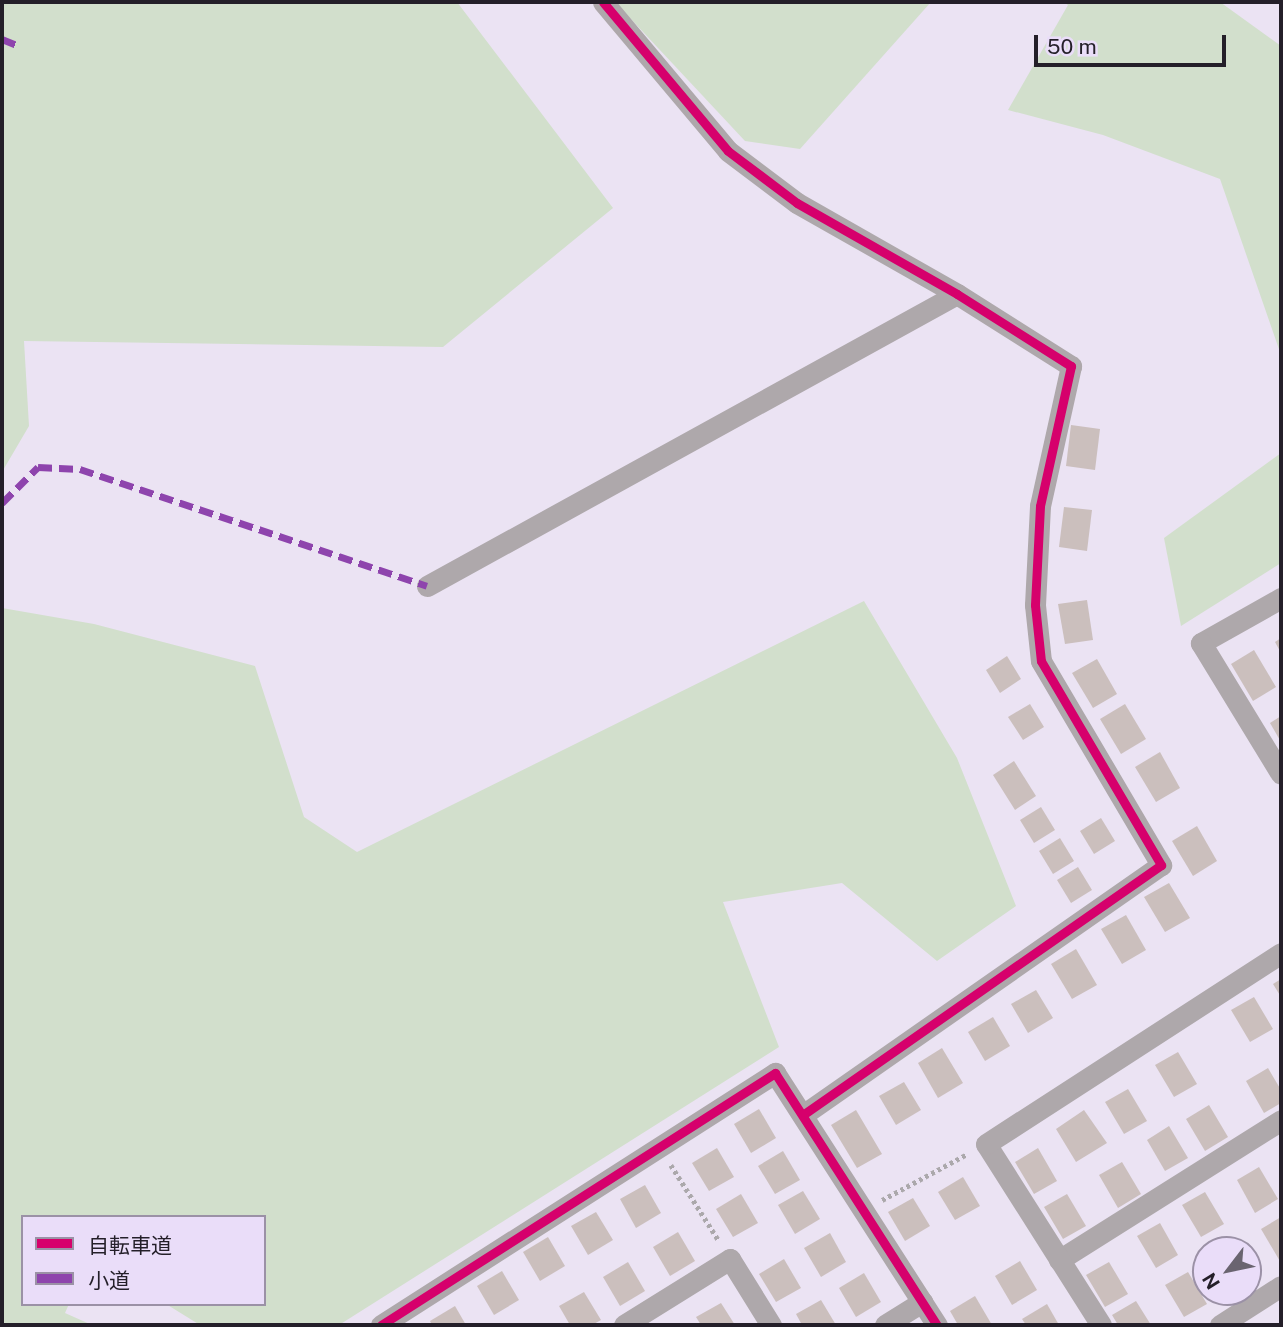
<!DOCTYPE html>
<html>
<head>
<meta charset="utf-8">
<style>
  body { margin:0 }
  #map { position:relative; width:1283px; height:1327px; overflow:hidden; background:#ebe3f3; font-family:"Public Sans","Noto Sans JP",sans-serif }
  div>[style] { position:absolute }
  .green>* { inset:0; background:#d2dfcc }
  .building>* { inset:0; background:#cbbfbd }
  .path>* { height:4.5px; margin-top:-2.25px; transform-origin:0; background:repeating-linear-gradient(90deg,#aba8ab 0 3.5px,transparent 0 7px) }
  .street>* { height:21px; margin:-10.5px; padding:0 10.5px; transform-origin:10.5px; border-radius:10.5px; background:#aea8ab }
  .quiet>* { height:7px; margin-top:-3.5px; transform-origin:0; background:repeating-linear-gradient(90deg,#8e44ad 0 14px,transparent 0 21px) }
  .cycleway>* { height:9px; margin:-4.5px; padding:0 4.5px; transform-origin:4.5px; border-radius:4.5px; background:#d6006c }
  span { translate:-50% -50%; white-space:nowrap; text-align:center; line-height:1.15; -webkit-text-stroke:6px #eaddf9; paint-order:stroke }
  .frame { position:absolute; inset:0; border:4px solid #241f29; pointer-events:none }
  .legend { position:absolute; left:21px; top:1215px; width:245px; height:91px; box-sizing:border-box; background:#eaddf9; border:2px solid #9b91a6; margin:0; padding:9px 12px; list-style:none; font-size:21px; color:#241f29 }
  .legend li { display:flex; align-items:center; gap:14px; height:35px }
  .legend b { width:35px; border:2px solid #9b91a6 }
  .north { position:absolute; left:1192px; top:1236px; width:70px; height:70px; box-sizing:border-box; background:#eaddf9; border:2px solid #9b91a6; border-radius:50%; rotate:238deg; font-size:19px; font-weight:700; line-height:28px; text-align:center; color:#241f29 }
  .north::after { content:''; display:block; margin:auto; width:24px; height:32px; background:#6a6470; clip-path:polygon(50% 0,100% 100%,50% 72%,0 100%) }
  .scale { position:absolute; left:1034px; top:35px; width:192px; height:32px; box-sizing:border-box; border:4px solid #241f29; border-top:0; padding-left:9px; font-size:21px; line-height:24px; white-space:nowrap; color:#241f29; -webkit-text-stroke:5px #eaddf9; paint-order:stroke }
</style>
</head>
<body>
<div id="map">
  <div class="green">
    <div style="clip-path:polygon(2px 2px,457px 2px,613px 208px,443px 347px,24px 341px,29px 426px,2px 472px)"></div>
    <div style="clip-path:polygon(615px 2px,931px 2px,800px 149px,745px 141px)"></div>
    <div style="clip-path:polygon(1063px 2px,1220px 2px,1281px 46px,1281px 355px,1220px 179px,1103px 135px,1008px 110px,1068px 5px)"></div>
    <div style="clip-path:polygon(1281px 453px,1281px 563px,1181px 626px,1164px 538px)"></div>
    <div style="clip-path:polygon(864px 601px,957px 758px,1016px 906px,937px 961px,842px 883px,723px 902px,779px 1047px,339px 1325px,200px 1325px,166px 1304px,264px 1304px,264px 1217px,23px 1217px,23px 1304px,69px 1304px,65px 1313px,92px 1325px,2px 1325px,2px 608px,94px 624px,255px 666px,304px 817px,357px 852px)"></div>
  </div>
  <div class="building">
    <div style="clip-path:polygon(1071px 425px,1100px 429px,1095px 470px,1066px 466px)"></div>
    <div style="clip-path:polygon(1064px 507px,1092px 510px,1087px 551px,1059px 547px)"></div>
    <div style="clip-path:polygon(1087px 600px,1093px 640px,1065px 644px,1058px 604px)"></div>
    <div style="clip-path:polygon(1281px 638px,1281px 653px,1275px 642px)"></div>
    <div style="clip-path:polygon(1254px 650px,1276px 687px,1253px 701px,1231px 664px)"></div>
    <div style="clip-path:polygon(1007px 656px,1021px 679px,1000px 693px,986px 670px)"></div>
    <div style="clip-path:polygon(1097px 659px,1117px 694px,1093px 708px,1072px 673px)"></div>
    <div style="clip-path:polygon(1030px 704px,1044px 727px,1023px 740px,1008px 717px)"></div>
    <div style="clip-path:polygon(1125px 704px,1146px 739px,1121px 754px,1100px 719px)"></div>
    <div style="clip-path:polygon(1281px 716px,1281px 742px,1270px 723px)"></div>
    <div style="clip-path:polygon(1160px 752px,1180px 788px,1156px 802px,1135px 767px)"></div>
    <div style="clip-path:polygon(1014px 761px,1036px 796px,1015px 810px,993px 775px)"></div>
    <div style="clip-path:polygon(1041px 807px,1055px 830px,1034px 843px,1020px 820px)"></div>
    <div style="clip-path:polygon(1101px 818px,1115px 841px,1094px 854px,1080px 831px)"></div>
    <div style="clip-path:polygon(1197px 826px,1217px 861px,1193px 876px,1172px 841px)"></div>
    <div style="clip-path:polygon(1060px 838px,1074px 861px,1053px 874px,1039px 851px)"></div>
    <div style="clip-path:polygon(1078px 867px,1092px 890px,1071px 903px,1057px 880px)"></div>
    <div style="clip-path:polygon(1169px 883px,1190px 918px,1165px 932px,1144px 897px)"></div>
    <div style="clip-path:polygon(1126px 915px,1146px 950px,1122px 964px,1101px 929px)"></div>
    <div style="clip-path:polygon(1076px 949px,1097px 985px,1072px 999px,1051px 964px)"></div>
    <div style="clip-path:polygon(1281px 979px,1281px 997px,1273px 984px)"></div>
    <div style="clip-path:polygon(1036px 990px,1053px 1018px,1028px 1033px,1011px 1004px)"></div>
    <div style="clip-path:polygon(1254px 997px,1273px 1029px,1250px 1042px,1231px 1010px)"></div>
    <div style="clip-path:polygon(993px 1017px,1010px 1046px,985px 1061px,968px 1032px)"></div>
    <div style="clip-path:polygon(942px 1048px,963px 1083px,938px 1098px,918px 1063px)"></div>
    <div style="clip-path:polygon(1178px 1052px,1197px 1084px,1174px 1097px,1155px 1065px)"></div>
    <div style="clip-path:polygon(1268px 1068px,1281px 1090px,1281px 1103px,1264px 1113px,1246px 1081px)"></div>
    <div style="clip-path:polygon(904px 1082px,921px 1110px,896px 1125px,879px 1096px)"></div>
    <div style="clip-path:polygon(1128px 1089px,1147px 1121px,1124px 1134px,1105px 1102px)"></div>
    <div style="clip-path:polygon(1209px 1105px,1228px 1137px,1205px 1151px,1186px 1119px)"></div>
    <div style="clip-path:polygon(759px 1109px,776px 1138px,751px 1153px,734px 1124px)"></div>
    <div style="clip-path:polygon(856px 1110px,882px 1154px,857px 1168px,831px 1125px)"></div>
    <div style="clip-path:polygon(1084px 1110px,1107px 1143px,1076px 1162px,1056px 1129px)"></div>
    <div style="clip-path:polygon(1169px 1126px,1188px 1158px,1165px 1171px,1147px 1140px)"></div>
    <div style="clip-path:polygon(717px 1148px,734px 1177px,709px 1191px,692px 1163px)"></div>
    <div style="clip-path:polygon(1038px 1148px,1057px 1181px,1034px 1194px,1015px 1162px)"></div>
    <div style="clip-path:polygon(783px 1151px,800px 1180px,775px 1194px,758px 1166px)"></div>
    <div style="clip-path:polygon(1122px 1162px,1141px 1194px,1118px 1208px,1099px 1175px)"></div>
    <div style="clip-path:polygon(1259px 1167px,1278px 1199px,1255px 1213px,1237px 1180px)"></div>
    <div style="clip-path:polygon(963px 1177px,980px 1206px,955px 1220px,938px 1192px)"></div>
    <div style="clip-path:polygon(645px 1185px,661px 1213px,636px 1228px,620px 1199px)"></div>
    <div style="clip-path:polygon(803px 1191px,820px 1219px,795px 1234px,778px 1205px)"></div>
    <div style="clip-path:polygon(1205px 1192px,1224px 1224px,1201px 1237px,1182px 1205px)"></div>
    <div style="clip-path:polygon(741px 1194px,758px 1223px,733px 1237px,716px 1209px)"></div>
    <div style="clip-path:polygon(1067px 1194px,1086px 1226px,1063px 1239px,1044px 1207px)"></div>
    <div style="clip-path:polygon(913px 1198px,930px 1226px,905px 1241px,888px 1212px)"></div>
    <div style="clip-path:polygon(596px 1212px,613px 1240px,588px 1255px,571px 1226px)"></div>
    <div style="clip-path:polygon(1281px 1217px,1281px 1263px,1261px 1229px)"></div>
    <div style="clip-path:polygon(1160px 1223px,1178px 1255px,1156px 1268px,1137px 1236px)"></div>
    <div style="clip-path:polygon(678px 1232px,695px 1261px,670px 1276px,653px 1247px)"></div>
    <div style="clip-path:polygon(830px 1233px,846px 1262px,821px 1277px,804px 1248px)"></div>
    <div style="clip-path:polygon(548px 1237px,565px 1266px,540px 1281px,523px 1252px)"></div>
    <div style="clip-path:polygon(1248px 1258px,1259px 1276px,1248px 1283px)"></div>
    <div style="clip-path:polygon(784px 1259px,801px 1288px,776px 1302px,759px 1274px)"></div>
    <div style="clip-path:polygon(1020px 1261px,1037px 1290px,1012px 1305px,995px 1276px)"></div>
    <div style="clip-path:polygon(628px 1262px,645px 1291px,620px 1306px,603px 1277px)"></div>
    <div style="clip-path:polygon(1109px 1262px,1128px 1294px,1105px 1307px,1086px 1275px)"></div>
    <div style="clip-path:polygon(502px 1271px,519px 1300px,494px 1315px,477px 1286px)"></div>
    <div style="clip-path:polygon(1188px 1272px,1207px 1304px,1184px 1317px,1165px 1285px)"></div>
    <div style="clip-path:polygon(864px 1273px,881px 1302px,856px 1317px,839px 1288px)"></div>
    <div style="clip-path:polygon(584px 1292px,601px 1320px,592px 1325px,570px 1325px,559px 1306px)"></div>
    <div style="clip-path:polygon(975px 1296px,992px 1325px,958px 1325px,950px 1311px)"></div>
    <div style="clip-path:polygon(821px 1300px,836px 1325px,802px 1325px,796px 1314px)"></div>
    <div style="clip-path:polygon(1136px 1301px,1151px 1325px,1118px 1325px,1112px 1315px)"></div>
    <div style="clip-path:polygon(721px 1303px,735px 1325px,701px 1325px,696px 1317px)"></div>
    <div style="clip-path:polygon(1047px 1304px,1059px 1325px,1026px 1325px,1022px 1319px)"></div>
    <div style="clip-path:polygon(455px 1306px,466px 1325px,432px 1325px,430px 1321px)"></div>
  </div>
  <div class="path">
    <div style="left:671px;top:1165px;width:90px;rotate:57.7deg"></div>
    <div style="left:882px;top:1200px;width:97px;rotate:-28.4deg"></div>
  </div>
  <div class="street">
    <div style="left:603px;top:2px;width:194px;rotate:50deg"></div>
    <div style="left:728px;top:151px;width:86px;rotate:37deg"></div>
    <div style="left:797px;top:203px;width:184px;rotate:29.6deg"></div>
    <div style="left:957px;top:294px;width:135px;rotate:32.3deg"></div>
    <div style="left:1071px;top:366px;width:143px;rotate:102.5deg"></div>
    <div style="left:1040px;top:506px;width:99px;rotate:92.9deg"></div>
    <div style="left:1035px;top:605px;width:56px;rotate:83.9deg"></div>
    <div style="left:1041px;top:661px;width:237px;rotate:59.5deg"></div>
    <div style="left:1161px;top:865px;width:437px;rotate:145.1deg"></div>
    <div style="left:427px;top:586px;width:605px;rotate:-28.85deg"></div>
    <div style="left:1281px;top:598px;width:92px;rotate:150.6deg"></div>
    <div style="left:1201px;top:643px;width:153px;rotate:58.6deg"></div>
    <div style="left:1059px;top:1260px;width:262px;rotate:-32.2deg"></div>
    <div style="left:381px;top:1325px;width:468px;rotate:-32.6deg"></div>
    <div style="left:775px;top:1073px;width:300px;rotate:57.3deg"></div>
    <div style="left:624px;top:1325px;width:125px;rotate:-31.9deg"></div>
    <div style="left:730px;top:1259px;width:78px;rotate:58.2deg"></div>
    <div style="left:885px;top:1325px;width:44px;rotate:-31.9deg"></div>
    <div style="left:1101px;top:1325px;width:214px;rotate:-122.4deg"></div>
    <div style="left:986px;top:1144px;width:351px;rotate:-32.9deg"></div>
    <div style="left:1220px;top:1325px;width:72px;rotate:-32.6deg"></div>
  </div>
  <div class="quiet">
    <div style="left:2px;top:39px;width:16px;rotate:22deg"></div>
    <div style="left:2px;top:503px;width:51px;rotate:-45deg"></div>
    <div style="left:38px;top:467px;width:42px;rotate:2.7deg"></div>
    <div style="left:80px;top:469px;width:366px;rotate:18.6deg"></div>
  </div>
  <div class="cycleway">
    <div style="left:603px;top:2px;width:194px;rotate:50deg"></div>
    <div style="left:728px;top:151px;width:86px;rotate:37deg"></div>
    <div style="left:797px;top:203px;width:184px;rotate:29.6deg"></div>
    <div style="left:957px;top:294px;width:135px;rotate:32.3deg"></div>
    <div style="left:1071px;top:366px;width:143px;rotate:102.5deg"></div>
    <div style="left:1040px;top:506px;width:99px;rotate:92.9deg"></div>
    <div style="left:1035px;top:605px;width:56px;rotate:83.9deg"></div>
    <div style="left:1041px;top:661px;width:237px;rotate:59.5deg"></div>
    <div style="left:1161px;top:865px;width:437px;rotate:145.1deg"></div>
    <div style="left:381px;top:1325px;width:468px;rotate:-32.6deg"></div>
    <div style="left:775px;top:1073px;width:300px;rotate:57.3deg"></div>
  </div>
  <div class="frame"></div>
  <ul class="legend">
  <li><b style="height:9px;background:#d6006c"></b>自転車道</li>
  <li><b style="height:9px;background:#8e44ad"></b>小道</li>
  </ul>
  <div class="north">N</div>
  <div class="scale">50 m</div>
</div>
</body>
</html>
